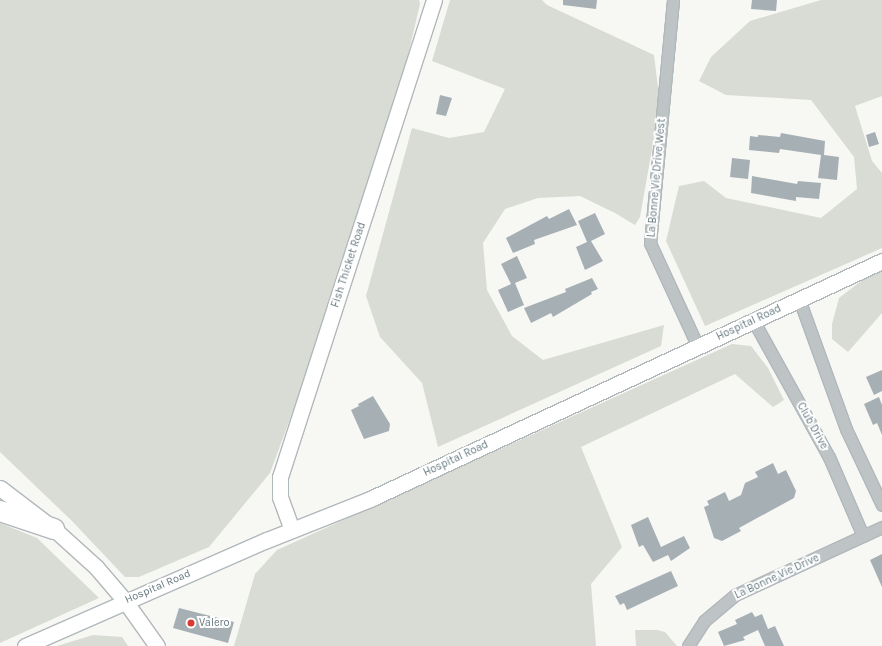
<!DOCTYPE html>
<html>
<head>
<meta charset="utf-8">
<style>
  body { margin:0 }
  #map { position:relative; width:882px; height:646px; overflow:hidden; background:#f7f7f4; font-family:Karla,sans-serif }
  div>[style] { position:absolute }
  .green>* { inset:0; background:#d8dcd4 }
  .building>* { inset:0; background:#a6b0b4 }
  .roads { filter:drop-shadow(1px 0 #b1b8bb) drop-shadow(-1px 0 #b1b8bb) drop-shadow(0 1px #b1b8bb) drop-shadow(0 -1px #b1b8bb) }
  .street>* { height:11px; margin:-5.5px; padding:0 5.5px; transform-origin:5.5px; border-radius:5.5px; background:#bec4c6 }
  .secondary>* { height:15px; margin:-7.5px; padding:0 7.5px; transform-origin:7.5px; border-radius:7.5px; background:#fff }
  .highway>* { height:20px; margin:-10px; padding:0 10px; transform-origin:10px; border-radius:10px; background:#fff }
  .dots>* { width:11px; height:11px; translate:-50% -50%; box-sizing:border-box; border:2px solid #fff; border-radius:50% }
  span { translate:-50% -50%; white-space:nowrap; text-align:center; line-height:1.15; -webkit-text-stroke:4px #fff; paint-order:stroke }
  .street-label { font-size:11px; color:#64777e }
  .poi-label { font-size:11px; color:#64777e }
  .left { translate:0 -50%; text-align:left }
</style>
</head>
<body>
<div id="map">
  <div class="green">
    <div style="clip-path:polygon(0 0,419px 0,420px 4px,405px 68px,311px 362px,270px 473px,209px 547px,139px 577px,125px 577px,71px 520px,0 452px)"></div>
    <div style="clip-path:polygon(450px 0,542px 0,547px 5px,654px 55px,660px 104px,640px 217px,635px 225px,615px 213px,580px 196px,538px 198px,505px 209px,483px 243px,487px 290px,512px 336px,543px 360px,664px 325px,661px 346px,438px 447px,422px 383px,380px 337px,366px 296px,412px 128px,449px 138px,484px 132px,505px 89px,432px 61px)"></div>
    <div style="clip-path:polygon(821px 0,882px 0,882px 96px,855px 106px,872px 161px,882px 173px,882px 248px,705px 326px,666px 241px,679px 186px,704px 181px,726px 198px,821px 218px,857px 189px,854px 157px,811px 100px,726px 95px,699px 81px,711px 57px,750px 21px)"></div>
    <div style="clip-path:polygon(882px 265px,882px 313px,848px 352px,832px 339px,832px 324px,839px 298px)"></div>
    <div style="clip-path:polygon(732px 344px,751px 346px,768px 368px,784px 400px,773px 407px,735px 374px,581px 447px,622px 547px,591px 584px,596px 646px,234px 646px,255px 574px,277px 550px)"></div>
    <div style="clip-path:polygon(0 523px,37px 538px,99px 598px,0 643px)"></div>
    <div style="clip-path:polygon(635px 630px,657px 630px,665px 632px,677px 646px,636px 646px)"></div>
    <div style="clip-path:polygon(93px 635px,122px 637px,128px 646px,57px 646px)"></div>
  </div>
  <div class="building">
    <div style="clip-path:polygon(563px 0,597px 0,596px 9px,563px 5px)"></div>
    <div style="clip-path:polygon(752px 0,777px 0,776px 11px,751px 9px)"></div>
    <div style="clip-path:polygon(440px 95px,452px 98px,446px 116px,436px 114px)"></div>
    <div style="clip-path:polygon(875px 132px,879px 144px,869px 147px,866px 135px)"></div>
    <div style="clip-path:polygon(781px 133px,825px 141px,824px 155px,839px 157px,837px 180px,818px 178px,821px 155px,780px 149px,779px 153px,749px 150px,750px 136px,758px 137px,758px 135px,780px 137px)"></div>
    <div style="clip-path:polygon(732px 158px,750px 160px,748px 179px,730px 177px)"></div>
    <div style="clip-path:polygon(752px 176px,797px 184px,798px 181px,821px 183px,819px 199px,796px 197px,796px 201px,751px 193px)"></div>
    <div style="clip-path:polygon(569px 209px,577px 225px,534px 240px,535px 244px,513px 253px,506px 238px,547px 216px,549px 219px)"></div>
    <div style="clip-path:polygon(595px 213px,605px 234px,591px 241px,603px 261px,585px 270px,576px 247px,587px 242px,578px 221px)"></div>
    <div style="clip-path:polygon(517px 256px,527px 278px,515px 283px,524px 305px,508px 312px,498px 290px,511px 284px,501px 264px)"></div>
    <div style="clip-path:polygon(592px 278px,598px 289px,591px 292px,592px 294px,553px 317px,551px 313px,531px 323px,524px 308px,566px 292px,565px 289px)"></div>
    <div style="clip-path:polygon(882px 370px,882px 391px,874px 395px,866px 377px)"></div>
    <div style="clip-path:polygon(373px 396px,390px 424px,389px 431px,364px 439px,351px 410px,359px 406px,358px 404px)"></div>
    <div style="clip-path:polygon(879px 397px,882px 405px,882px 435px,877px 423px,873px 425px,864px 404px)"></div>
    <div style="clip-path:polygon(773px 463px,778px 474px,786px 470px,796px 491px,794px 498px,739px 528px,741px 531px,722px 541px,714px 538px,704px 507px,709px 505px,707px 501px,725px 492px,729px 501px,741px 495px,745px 483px,758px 477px,755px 472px)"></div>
    <div style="clip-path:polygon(648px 517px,661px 547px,684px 536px,690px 548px,671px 561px,668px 555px,653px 562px,643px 545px,639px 547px,631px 525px)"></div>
    <div style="clip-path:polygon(882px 554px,882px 587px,870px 560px)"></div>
    <div style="clip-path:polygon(671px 571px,678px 586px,627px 610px,624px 603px,620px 605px,615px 596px)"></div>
    <div style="clip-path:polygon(179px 608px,234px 622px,228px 643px,173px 628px)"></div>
    <div style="clip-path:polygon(752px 612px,755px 617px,762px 614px,768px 629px,775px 626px,784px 646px,765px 646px,758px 630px,743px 637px,745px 640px,724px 646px,718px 632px,737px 624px,735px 620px)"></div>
  </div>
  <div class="roads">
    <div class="street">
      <div style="left:673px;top:0;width:244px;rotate:95.4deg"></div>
      <div style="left:650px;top:243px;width:115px;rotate:65.2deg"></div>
      <div style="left:799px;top:299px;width:138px;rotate:70.1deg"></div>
      <div style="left:846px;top:429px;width:84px;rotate:64.7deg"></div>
      <div style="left:753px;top:320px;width:157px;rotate:61deg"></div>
      <div style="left:829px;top:457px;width:86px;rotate:66.7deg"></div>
      <div style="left:688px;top:646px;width:30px;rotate:-57deg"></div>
      <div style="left:704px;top:621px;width:40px;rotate:-40deg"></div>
      <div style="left:735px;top:595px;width:162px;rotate:-24.8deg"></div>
    </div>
    <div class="secondary">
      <div style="left:0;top:488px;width:68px;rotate:37.2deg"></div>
      <div style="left:54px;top:529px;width:57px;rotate:42.1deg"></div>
      <div style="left:96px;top:567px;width:45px;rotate:49.5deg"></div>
      <div style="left:125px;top:601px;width:55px;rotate:54.6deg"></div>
      <div style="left:292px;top:530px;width:35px;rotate:-110deg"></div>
      <div style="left:280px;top:497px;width:20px;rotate:-90deg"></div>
      <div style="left:280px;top:477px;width:501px;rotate:-72.11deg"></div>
      <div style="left:25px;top:646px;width:264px;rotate:-23.7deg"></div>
      <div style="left:267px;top:540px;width:111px;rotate:-21.7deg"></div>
      <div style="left:370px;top:499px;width:565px;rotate:-24.93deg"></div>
    </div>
    <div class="highway">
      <div style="left:0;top:511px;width:57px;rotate:18.4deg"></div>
    </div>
  </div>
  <div class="dots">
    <div style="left:191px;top:623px;background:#d93a32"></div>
  </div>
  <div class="street-label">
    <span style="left:657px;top:178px;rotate:-85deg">La Bonne Vie Drive West</span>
    <span style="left:349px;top:265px;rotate:-72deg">Fish Thicket Road</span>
    <span style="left:749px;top:323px;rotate:-25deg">Hospital Road</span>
    <span style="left:812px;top:426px;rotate:61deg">Club Drive</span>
    <span style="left:456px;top:459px;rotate:-25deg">Hospital Road</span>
    <span style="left:777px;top:577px;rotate:-25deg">La Bonne Vie Drive</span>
    <span style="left:158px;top:587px;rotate:-23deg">Hospital Road</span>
  </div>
  <div class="poi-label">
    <span class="left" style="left:199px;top:623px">Valero</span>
  </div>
</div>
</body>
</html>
